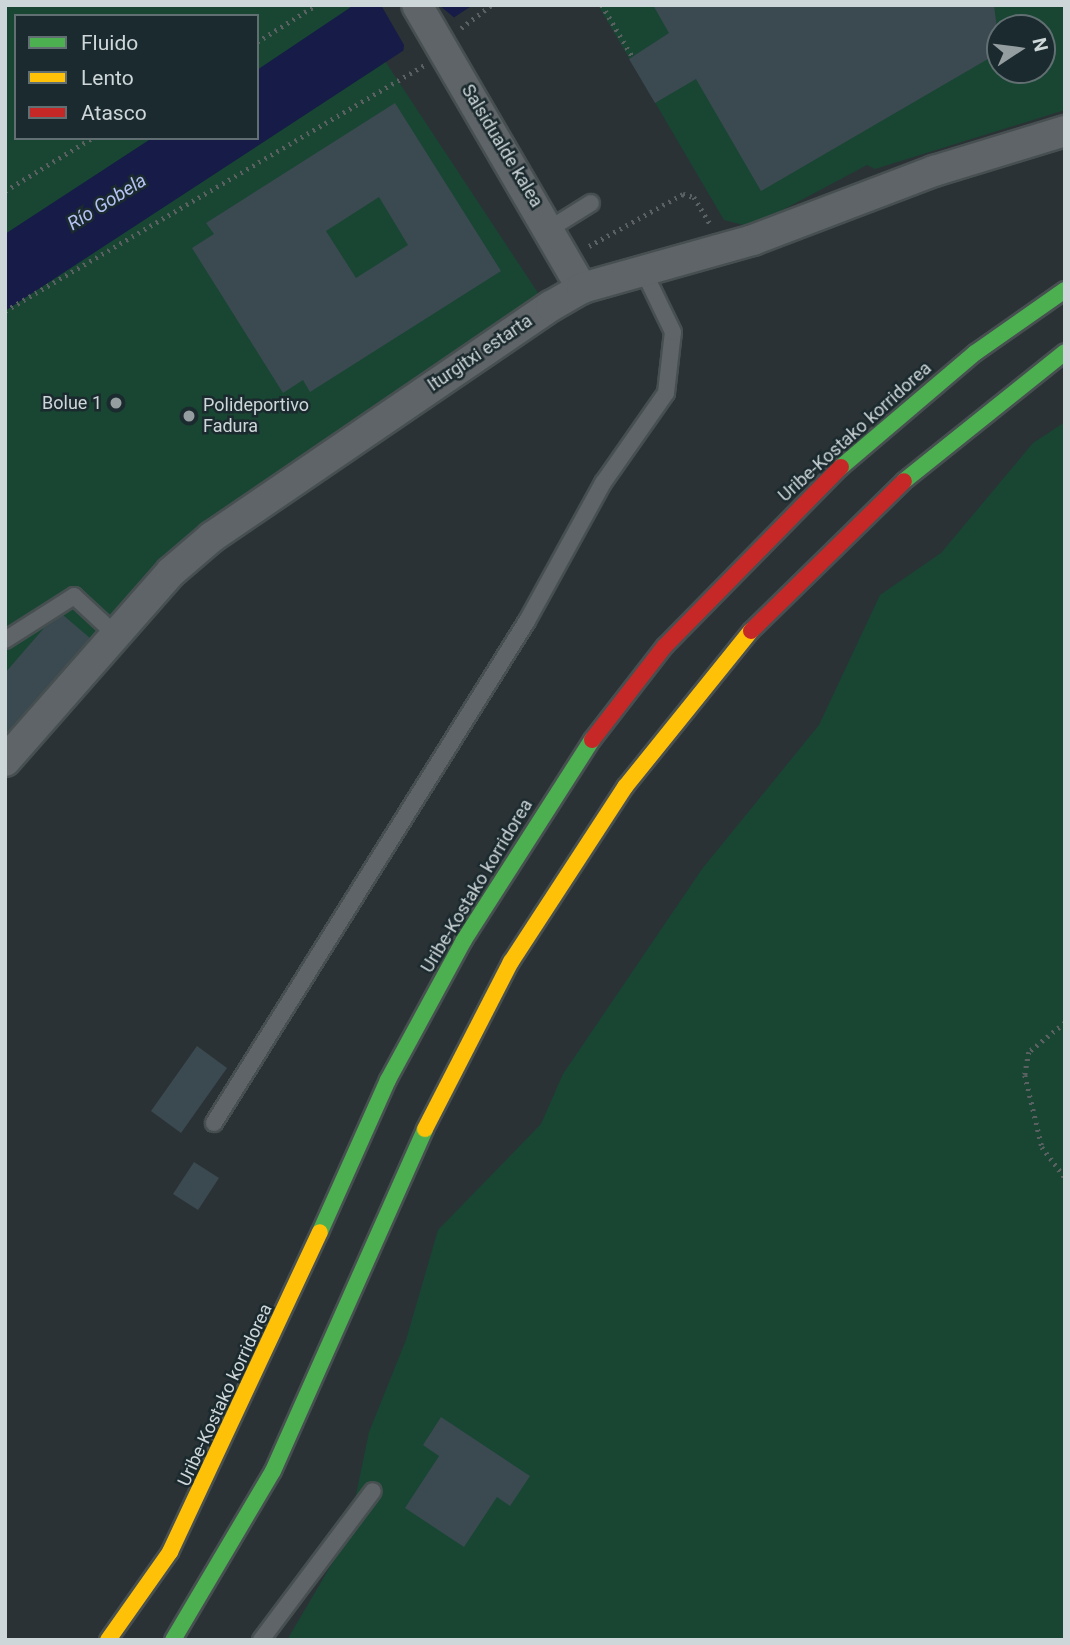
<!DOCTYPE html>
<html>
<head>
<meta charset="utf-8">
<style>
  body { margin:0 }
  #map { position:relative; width:1070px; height:1645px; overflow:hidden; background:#2a3235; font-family:Roboto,sans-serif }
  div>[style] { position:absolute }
  .green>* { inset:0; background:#184632 }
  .water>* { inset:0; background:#161c47 }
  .pier>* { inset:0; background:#2a3235 }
  .building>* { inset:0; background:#3b4951 }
  .path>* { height:4.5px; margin-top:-2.25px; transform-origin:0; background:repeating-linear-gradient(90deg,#5b6163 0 2px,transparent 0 7px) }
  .roads { filter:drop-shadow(2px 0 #474f51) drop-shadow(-2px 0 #474f51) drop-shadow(0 2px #474f51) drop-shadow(0 -2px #474f51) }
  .lane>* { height:16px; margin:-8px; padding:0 8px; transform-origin:8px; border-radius:8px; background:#5e6467 }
  .street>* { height:30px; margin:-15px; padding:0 15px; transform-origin:15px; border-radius:15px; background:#5e6467 }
  .fast>* { height:16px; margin:-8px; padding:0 8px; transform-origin:8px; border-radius:8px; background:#4caf50 }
  .slow>* { height:16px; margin:-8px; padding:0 8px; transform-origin:8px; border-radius:8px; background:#ffc107 }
  .jam>* { height:16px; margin:-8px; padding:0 8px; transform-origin:8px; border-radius:8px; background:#c62828 }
  .dots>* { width:19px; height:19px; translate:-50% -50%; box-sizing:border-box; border:4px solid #1b2a2e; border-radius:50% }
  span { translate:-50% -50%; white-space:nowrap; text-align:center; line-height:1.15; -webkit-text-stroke:5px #1b2a2e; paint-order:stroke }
  .street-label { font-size:18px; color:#cdd6d9 }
  .poi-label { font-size:18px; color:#cdd6d9 }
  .right { translate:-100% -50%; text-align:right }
  .left { translate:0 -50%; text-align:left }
  .water-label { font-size:19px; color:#b4c1f2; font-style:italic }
  .frame { position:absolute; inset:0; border:7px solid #cdd6d9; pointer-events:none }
  .legend { position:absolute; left:14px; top:14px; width:245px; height:126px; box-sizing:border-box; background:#1b2a2e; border:2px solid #626f72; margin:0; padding:9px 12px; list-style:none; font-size:21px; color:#cdd6d9 }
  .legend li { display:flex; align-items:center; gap:14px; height:35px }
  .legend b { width:35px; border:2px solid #626f72 }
  .north { position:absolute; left:986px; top:14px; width:70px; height:70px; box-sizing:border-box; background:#1b2a2e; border:2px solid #626f72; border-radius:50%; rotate:77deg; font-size:19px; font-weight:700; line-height:28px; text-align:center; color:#cdd6d9 }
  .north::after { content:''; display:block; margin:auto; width:24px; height:32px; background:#949da0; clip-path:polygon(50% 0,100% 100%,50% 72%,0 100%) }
</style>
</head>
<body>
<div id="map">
  <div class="green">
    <div style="clip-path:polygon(evenodd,5px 5px,348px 5px,542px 299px,204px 532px,91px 639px,5px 739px,5px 5px,16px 16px,257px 16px,257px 138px,16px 138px,16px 16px)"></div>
    <div style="clip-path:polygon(evenodd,598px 5px,1065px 5px,1065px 110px,875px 169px,867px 165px,751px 227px,724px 220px,598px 5px,1000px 28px,1042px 28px,1042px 70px,1000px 70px,1000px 28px)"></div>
    <div style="clip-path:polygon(1065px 422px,1065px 1640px,287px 1640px,347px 1538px,369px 1432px,406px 1340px,438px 1230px,541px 1124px,563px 1074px,702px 869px,819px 725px,880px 595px,941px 553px,1033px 443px)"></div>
  </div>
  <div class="water">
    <div style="clip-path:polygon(354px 5px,473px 5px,5px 311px,5px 234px,152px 138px,257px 138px,257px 70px)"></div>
  </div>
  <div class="pier">
    <div style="clip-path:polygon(381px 5px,439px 5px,457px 20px,403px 55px,404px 45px)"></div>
  </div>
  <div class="building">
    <div style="clip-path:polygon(653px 5px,994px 5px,1000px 52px,761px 191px,696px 79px,655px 103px,629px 59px,669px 33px)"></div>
    <div style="clip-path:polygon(evenodd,395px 103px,501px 271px,310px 392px,303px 380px,283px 393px,192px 248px,214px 234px,206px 223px,395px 103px,379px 197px,408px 245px,356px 278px,326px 231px,379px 197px)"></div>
    <div style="clip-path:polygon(63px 615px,90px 638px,5px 734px,5px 673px,44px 628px)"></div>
    <div style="clip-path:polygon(197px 1046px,227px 1068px,181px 1133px,151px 1111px)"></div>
    <div style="clip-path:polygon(194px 1162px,219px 1178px,198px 1210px,173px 1194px)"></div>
    <div style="clip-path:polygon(441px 1417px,530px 1476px,510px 1506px,497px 1497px,464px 1547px,405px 1508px,439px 1456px,423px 1445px)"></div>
  </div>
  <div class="path">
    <div style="left:602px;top:5px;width:59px;rotate:59.5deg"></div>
    <div style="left:461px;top:28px;width:38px;rotate:-37deg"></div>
    <div style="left:257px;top:42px;width:70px;rotate:-32.1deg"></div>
    <div style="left:5px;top:191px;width:102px;rotate:-31.3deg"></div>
    <div style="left:589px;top:246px;width:107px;rotate:-29deg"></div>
    <div style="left:683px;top:194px;width:11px;rotate:15deg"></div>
    <div style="left:694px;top:197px;width:33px;rotate:59deg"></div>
    <div style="left:5px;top:311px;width:486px;rotate:-30.4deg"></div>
    <div style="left:1065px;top:1023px;width:46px;rotate:141.1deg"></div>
    <div style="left:1029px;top:1052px;width:23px;rotate:100deg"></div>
    <div style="left:1025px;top:1075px;width:74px;rotate:76.7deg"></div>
    <div style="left:1042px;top:1147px;width:39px;rotate:53deg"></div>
  </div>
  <div class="roads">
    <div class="lane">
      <div style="left:551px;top:228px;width:47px;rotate:-32deg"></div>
      <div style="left:5px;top:640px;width:82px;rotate:-32.5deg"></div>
      <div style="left:74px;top:596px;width:56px;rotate:42.8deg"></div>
      <div style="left:214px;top:1123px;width:592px;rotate:-58.06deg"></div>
      <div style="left:527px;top:621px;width:158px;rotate:-61.2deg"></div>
      <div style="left:603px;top:483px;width:110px;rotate:-55deg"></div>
      <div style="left:666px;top:393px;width:61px;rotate:-83.5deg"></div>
      <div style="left:673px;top:332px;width:69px;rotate:-115.8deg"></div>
      <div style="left:261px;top:1640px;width:186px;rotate:-53.1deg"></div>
    </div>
    <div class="street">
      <div style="left:417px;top:5px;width:328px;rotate:59.8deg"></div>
      <div style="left:5px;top:761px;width:252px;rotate:-48.7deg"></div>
      <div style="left:171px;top:572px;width:54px;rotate:-40.5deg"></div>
      <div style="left:212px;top:537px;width:410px;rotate:-34.3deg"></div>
      <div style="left:551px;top:306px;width:36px;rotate:-30deg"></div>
      <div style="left:582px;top:288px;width:178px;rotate:-15.7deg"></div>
      <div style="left:753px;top:240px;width:194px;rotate:-20.9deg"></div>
      <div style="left:934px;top:171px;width:137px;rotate:-17deg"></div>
    </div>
    <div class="fast">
      <div style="left:841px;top:467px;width:176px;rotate:-40.4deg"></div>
      <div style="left:975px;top:353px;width:110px;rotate:-35deg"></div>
      <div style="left:904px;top:481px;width:206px;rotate:-38.7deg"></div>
      <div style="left:320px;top:1232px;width:167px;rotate:-65.9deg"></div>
      <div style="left:388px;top:1080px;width:159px;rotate:-61.5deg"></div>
      <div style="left:464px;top:940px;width:237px;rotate:-57.4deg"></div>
      <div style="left:173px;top:1640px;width:196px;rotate:-59.4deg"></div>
      <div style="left:273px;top:1471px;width:374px;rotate:-66deg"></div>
    </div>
    <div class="slow">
      <div style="left:425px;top:1129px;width:188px;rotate:-62.8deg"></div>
      <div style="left:511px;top:962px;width:209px;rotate:-56.9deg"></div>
      <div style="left:625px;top:787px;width:201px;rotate:-51.1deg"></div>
      <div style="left:108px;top:1640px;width:108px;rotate:-54.8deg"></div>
      <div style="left:170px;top:1552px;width:353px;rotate:-64.9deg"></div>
    </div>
    <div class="jam">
      <div style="left:751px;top:631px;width:214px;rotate:-44.4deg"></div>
      <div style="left:592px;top:740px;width:119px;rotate:-52.2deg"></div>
      <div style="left:665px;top:646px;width:251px;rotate:-45.5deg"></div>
    </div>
  </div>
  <div class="dots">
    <div style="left:116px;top:403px;background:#949da0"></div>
    <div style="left:189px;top:416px;background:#949da0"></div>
  </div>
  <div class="street-label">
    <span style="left:502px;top:146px;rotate:59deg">Salsidualde kalea</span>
    <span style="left:480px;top:353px;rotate:-34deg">Iturgitxi estarta</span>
    <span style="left:855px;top:432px;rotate:-42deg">Uribe-Kostako korridorea</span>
    <span style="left:477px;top:886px;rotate:-59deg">Uribe-Kostako korridorea</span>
    <span style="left:225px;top:1395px;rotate:-65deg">Uribe-Kostako korridorea</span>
  </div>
  <div class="poi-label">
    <span class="right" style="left:102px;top:403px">Bolue 1</span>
    <span class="left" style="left:203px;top:416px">Polideportivo<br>Fadura</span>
  </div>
  <div class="water-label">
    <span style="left:107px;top:202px;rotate:-32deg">Río Gobela</span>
  </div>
  <div class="frame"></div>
  <ul class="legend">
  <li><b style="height:9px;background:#4caf50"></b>Fluido</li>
  <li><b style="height:9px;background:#ffc107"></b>Lento</li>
  <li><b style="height:9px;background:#c62828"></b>Atasco</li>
  </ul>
  <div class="north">N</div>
</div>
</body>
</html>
